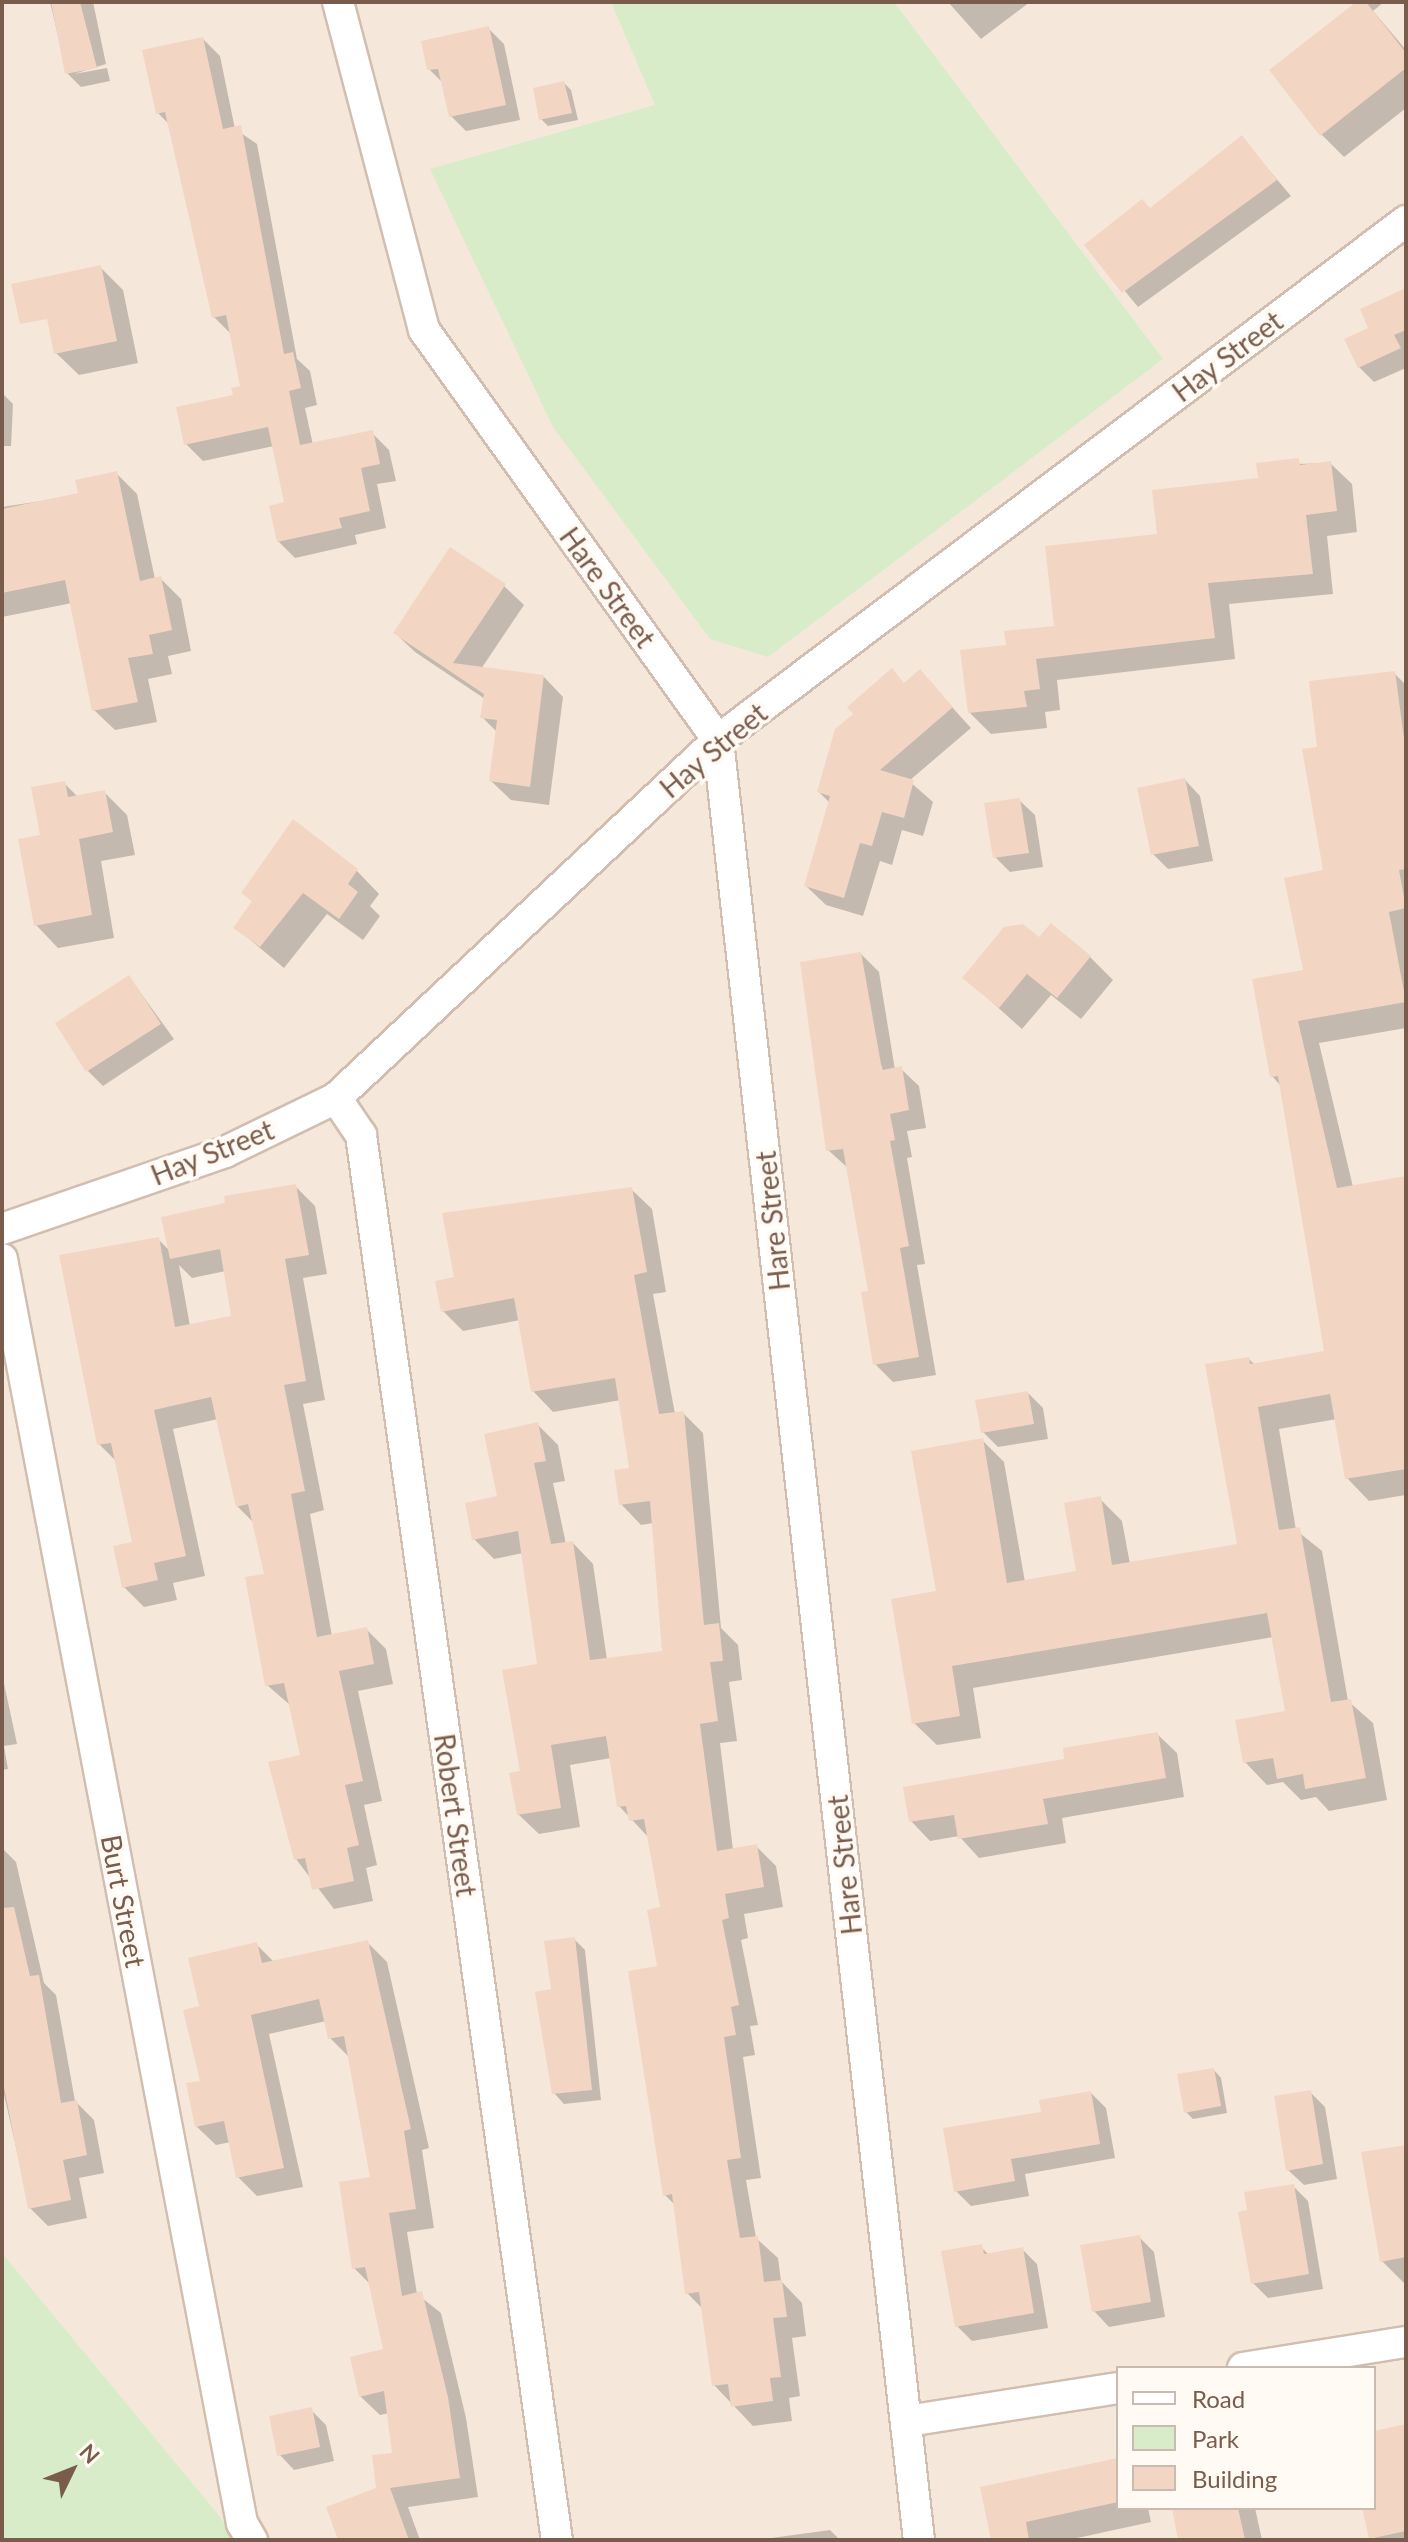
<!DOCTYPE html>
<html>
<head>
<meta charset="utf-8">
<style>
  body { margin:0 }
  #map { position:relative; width:1408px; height:2542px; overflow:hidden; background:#fdf6ec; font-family:Lato,sans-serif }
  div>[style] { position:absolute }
  .residential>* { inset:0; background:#f5e8da }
  .green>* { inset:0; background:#d8ecc9 }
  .shadow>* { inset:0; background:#0003 }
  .building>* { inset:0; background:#f3d5c3 }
  .roads { filter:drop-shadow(2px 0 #d1beb0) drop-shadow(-2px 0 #d1beb0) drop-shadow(0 2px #d1beb0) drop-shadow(0 -2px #d1beb0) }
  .minor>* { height:30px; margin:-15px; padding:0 15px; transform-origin:15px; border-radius:15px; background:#fff }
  span { translate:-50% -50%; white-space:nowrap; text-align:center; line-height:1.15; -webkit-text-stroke:7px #fffaf3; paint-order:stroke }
  .street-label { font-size:28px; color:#7a5c4d }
  .frame { position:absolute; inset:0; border:4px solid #7a5c4d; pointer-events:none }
  .legend { position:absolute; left:1116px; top:2366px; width:260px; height:144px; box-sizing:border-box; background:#fffaf3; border:2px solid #cabbb1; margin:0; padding:10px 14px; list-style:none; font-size:24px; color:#7a5c4d }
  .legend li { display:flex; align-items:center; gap:16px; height:40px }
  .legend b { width:40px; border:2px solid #cabbb1 }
  .north { position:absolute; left:32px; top:2430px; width:80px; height:80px; -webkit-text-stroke:6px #fffaf3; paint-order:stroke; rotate:47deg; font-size:22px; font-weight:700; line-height:32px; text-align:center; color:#7a5c4d }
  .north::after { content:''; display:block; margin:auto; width:28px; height:36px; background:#7a5c4d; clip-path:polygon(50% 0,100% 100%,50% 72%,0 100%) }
</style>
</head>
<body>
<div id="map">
  <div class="residential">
    <div style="clip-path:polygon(evenodd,2px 2px,1406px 2px,1406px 2540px,235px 2540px,2px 2253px,2px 2px,1118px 2368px,1374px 2368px,1374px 2508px,1118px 2508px,1118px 2368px)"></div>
  </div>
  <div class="green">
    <div style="clip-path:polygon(611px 2px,894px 2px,1163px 359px,768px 657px,710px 639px,553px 427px,430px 169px,655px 105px)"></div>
    <div style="clip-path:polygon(2px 2253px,221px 2518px,235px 2540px,2px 2540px)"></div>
  </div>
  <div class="shadow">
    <div style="clip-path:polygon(50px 2px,93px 2px,106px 64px,74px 74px,107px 68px,110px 81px,81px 87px,67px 73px)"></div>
    <div style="clip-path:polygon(948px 2px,1030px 2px,981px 39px)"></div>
    <div style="clip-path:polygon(1359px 2px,1384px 2px,1373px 11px,1406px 50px,1406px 108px,1344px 157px,1321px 134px)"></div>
    <div style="clip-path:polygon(489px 29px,504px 44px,520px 120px,466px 131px,451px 116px,444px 84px,429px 69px)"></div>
    <div style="clip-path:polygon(203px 39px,220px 56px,235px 129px,257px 144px,297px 359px,310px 371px,317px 405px,305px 408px,313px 445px,372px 433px,389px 450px,396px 481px,377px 484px,386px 528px,355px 535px,357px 544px,295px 558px,278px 541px,287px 504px,274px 446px,203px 461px,186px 444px,243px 388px,231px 334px,214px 317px,171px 126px,158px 113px)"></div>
    <div style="clip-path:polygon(564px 83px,571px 90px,578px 120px,548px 126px,541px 119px)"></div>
    <div style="clip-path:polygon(1242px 138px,1291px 196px,1138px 307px,1087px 245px,1150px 210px)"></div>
    <div style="clip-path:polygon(100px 267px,123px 290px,138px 363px,79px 375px,56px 353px)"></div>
    <div style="clip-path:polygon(1406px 301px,1406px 368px,1374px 382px,1359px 367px,1371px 329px)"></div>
    <div style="clip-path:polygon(2px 393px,13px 404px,11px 446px,2px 446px)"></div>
    <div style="clip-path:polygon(1330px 463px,1352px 484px,1357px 532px,1327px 536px,1333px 594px,1229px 604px,1235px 659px,1057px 680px,1060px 710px,1045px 712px,1047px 728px,991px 734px,970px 713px,1008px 647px,1056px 628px,1160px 536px,1260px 480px,1259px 465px)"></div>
    <div style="clip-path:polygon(116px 473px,137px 494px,155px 579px,160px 578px,181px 599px,191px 651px,168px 656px,172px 674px,148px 679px,157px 722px,115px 730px,94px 710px,72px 603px,2px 617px,2px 507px,81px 495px)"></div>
    <div style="clip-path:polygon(504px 586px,524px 605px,481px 669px,544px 677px,563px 697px,549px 805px,511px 800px,491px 781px,497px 732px,482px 717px,485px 699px,415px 652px,395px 633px)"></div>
    <div style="clip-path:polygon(920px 672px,971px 728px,909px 781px,933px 802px,923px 836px,902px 830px,892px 865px,880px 861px,863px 916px,826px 905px,806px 886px,830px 803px,819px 792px)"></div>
    <div style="clip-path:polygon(1394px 673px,1406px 685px,1406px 1028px,1319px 1043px,1353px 1187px,1406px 1178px,1406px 1495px,1369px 1501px,1347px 1478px,1337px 1419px,1279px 1429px,1296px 1530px,1322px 1551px,1348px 1701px,1373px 1723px,1387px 1800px,1329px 1811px,1316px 1797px,1301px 1800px,1283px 1782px,1267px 1785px,1245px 1762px,1287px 1712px,1273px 1637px,973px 1688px,981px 1738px,937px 1745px,914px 1723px,938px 1593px,982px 1440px,1004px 1462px,1025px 1582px,1078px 1573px,1100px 1499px,1122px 1521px,1130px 1564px,1239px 1546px,1249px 1359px,1255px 1365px,1327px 1353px,1281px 1086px,1272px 1076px,1305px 972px,1325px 872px,1319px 748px)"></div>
    <div style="clip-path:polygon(1185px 780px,1200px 796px,1213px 861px,1168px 869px,1153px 854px)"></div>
    <div style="clip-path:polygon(64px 783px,78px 797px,104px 792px,127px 815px,135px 855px,101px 861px,114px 938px,58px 948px,36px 925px,43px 837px)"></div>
    <div style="clip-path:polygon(1019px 800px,1035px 815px,1043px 867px,1010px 872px,995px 857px)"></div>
    <div style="clip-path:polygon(357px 871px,379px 894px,370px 906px,380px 916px,363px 940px,327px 914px,284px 968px,236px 928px,254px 903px,244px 893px)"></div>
    <div style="clip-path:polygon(1039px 940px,1090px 957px,1113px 980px,1081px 1019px,1051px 995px,1022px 1029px,965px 978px)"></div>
    <div style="clip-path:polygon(861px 954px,879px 972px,895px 1070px,901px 1069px,919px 1086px,926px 1128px,907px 1131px,912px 1157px,907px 1158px,925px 1264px,917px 1265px,936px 1375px,893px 1382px,875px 1364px,870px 1292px,848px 1168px,828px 1150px)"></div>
    <div style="clip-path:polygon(129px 977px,174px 1039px,103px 1086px,88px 1071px)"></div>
    <div style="clip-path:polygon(evenodd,295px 1186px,315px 1206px,327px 1274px,303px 1278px,325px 1400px,303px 1404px,324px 1510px,310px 1514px,332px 1636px,366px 1629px,386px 1649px,393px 1684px,358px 1691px,382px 1801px,364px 1805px,377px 1865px,366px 1868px,373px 1901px,334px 1909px,296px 1859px,302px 1757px,290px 1705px,267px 1685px,266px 1575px,254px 1523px,237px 1506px,218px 1419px,173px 1429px,205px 1576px,173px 1583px,177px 1600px,144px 1607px,124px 1587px,135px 1543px,117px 1462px,99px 1444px,158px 1239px,171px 1252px,295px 1186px,179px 1265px,192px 1278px,226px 1271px,234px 1318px,190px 1326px,179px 1265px)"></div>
    <div style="clip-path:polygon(631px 1189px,652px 1209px,666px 1292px,653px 1294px,675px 1414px,683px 1413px,703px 1433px,721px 1628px,738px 1645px,742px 1680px,729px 1682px,737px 1741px,720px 1743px,733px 1850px,756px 1846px,776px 1866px,783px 1907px,744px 1914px,748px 1938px,741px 1940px,758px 2025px,750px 2026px,755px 2055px,743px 2057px,761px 2178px,746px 2180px,756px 2238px,778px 2258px,781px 2281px,802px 2303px,806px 2336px,792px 2338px,800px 2396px,789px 2398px,792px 2421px,753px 2426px,714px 2385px,703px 2309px,687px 2293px,676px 2206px,665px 2195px,662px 1909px,650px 1839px,619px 1806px,611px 1758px,570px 1765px,580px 1827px,539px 1834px,518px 1814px,539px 1666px,523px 1553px,494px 1559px,474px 1539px,538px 1425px,558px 1445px,565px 1481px,553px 1483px,566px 1544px,573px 1543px,593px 1564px,607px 1660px,664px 1653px,653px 1523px,641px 1525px,621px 1504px,631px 1469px,621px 1400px,553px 1412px,533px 1391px,520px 1320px,463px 1331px,443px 1311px,457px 1279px)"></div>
    <div style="clip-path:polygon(1028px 1393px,1043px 1408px,1048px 1439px,998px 1447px,983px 1432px)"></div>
    <div style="clip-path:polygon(2px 1674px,17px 1744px,4px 1746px,8px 1769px,2px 1770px)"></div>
    <div style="clip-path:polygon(1157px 1734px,1177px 1753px,1184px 1797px,1062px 1818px,1066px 1843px,979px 1858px,959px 1836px,930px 1841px,911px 1821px)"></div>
    <div style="clip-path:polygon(2px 1848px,16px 1862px,44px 1983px,56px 1995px,75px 2101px,94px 2120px,104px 2173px,79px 2178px,87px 2218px,48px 2226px,30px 2208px,2px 2086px)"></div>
    <div style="clip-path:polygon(574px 1939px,585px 1950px,601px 2100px,564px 2104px,554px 2093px,553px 1990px)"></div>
    <div style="clip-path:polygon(368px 1943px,387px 1962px,429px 2148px,422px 2150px,434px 2228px,407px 2232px,417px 2294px,441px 2313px,466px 2418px,478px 2497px,408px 2507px,420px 2540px,340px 2540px,378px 2490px,395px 2454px,389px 2413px,380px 2415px,360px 2396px,385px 2351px,371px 2285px,354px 2268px,372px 2179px,350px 2058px,330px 2038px,326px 2021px,269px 2034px,303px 2187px,257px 2196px,238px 2177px,231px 2142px,216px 2145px,196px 2126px,203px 2082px,201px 2008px,256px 1944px,274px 1962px)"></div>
    <div style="clip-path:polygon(1214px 2070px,1221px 2078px,1227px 2113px,1193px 2119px,1186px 2112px)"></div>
    <div style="clip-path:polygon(1310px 2092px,1325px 2107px,1337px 2179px,1304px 2185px,1288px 2170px)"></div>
    <div style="clip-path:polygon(1091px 2093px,1106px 2108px,1115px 2158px,1025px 2174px,1029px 2196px,971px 2206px,956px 2191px,1043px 2113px)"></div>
    <div style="clip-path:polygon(1406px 2147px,1406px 2283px,1405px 2284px,1382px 2261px)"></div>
    <div style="clip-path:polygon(1293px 2186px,1308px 2201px,1323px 2289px,1268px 2298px,1253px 2283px)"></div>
    <div style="clip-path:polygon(1139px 2237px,1154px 2252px,1165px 2317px,1109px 2327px,1094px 2311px)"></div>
    <div style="clip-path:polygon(981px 2247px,989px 2255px,1022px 2249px,1037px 2264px,1048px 2328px,972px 2341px,957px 2326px)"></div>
    <div style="clip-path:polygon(311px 2410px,326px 2425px,334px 2461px,294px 2470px,279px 2454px)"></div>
    <div style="clip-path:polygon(1406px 2427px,1406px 2540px,1373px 2540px,1364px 2508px,1374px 2508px,1374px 2433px)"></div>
    <div style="clip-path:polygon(1118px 2460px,1118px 2508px,1148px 2508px,1151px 2522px,1068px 2540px,993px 2540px)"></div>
    <div style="clip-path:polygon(1174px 2508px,1255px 2508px,1262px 2540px,1180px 2540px)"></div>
    <div style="clip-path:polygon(830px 2530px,840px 2540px,757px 2540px)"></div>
  </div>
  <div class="building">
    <div style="clip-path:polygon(51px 2px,80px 2px,97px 68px,65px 74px)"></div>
    <div style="clip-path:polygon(1356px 2px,1366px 2px,1406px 53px,1406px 68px,1320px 136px,1269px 70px)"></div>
    <div style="clip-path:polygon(489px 26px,506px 105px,449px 117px,438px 69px,427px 70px,421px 41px)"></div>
    <div style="clip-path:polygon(203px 37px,223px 129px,241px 125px,284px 354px,293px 352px,301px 388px,289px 391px,300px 445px,373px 430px,380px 464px,361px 468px,370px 511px,339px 518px,342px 528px,277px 542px,269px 506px,284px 502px,268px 427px,184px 445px,176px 407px,233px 395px,231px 388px,240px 386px,226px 315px,212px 318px,165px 112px,156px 114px,142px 50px)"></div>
    <div style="clip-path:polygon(564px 81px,572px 113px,539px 120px,533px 88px)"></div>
    <div style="clip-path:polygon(1242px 135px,1277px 180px,1122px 293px,1084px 245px,1142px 199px,1150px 208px)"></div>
    <div style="clip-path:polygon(101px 265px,117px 341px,54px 354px,47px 319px,20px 324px,11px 284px)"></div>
    <div style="clip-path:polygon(1406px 288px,1406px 330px,1394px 335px,1401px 348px,1358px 368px,1344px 339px,1368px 328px,1360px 309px)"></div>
    <div style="clip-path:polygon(1299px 458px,1300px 465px,1331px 461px,1337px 511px,1306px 515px,1313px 574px,1208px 583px,1215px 638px,1036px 659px,1040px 689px,1024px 691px,1027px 707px,968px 713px,960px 650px,1006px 645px,1004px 631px,1054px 626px,1045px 546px,1157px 534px,1152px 490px,1258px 478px,1256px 463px)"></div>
    <div style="clip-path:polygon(117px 471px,140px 581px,161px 576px,172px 630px,149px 635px,153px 654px,128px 658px,138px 702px,92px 711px,65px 580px,2px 593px,2px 509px,78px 493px,75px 480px)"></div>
    <div style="clip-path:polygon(450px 547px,506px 584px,453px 663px,544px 675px,530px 787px,489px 781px,497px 720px,480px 718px,484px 694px,393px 633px)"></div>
    <div style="clip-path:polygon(892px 668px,904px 683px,920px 669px,953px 707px,880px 770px,914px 780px,904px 818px,882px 812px,872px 846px,860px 843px,844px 898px,804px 886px,830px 796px,817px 792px,835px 729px,853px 714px,847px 707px)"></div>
    <div style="clip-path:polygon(1395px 671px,1406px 753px,1406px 869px,1399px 870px,1406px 908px,1389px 912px,1406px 1002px,1298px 1021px,1337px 1188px,1406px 1176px,1406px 1469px,1345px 1479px,1330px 1394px,1258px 1407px,1279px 1530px,1300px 1527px,1331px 1702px,1351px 1699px,1366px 1778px,1305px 1789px,1303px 1774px,1277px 1779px,1273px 1758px,1243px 1763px,1235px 1720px,1285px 1711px,1267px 1613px,952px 1666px,960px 1716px,912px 1724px,891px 1599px,936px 1591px,911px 1451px,983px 1438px,1007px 1583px,1076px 1571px,1064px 1503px,1101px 1496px,1112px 1565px,1237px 1544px,1205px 1364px,1249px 1357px,1250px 1364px,1324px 1351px,1278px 1076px,1270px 1077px,1252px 979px,1303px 970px,1284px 878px,1323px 870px,1302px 749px,1317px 747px,1309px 681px)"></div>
    <div style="clip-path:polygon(1185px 778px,1199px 846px,1151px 855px,1137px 788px)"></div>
    <div style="clip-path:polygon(65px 781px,68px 797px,105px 790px,113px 832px,79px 839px,92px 915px,34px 926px,18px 839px,40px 835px,31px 787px)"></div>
    <div style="clip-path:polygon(1020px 798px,1029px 853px,993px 858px,984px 803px)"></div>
    <div style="clip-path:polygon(293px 819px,358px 869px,348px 884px,358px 892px,339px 919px,303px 893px,260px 947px,233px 928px,252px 901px,241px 893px)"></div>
    <div style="clip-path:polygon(1051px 923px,1091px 956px,1057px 998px,1027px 974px,999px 1008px,962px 978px,1004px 927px,1023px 924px,1039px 937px)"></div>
    <div style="clip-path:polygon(861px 952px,881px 1064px,883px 1070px,902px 1066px,909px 1110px,890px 1114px,895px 1140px,890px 1141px,909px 1246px,900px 1248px,919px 1357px,873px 1365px,861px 1292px,868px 1291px,843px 1149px,826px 1151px,800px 962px)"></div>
    <div style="clip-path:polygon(129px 975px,161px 1024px,86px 1072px,55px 1023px)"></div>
    <div style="clip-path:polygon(296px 1184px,309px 1255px,285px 1259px,306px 1381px,284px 1385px,305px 1491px,291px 1494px,317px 1637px,367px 1627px,374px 1664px,339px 1671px,363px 1781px,345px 1785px,359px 1845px,347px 1848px,354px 1881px,312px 1890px,305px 1858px,294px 1860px,268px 1762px,300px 1755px,284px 1683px,265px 1686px,245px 1577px,264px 1574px,248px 1504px,236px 1507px,211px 1397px,154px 1410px,186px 1556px,154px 1563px,158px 1580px,122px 1588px,113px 1546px,132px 1542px,111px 1443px,97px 1445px,59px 1255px,159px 1237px,175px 1327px,231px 1316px,220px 1249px,170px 1259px,161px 1217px,225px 1203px,224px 1196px)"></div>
    <div style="clip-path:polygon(632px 1187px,647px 1272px,634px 1275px,659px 1414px,684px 1411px,704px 1625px,719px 1623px,723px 1661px,710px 1662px,718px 1721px,700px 1724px,717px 1851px,757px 1844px,764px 1887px,725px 1894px,729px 1918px,722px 1920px,739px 2005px,731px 2007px,736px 2035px,724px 2037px,741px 2158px,727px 2160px,740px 2238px,758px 2236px,764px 2282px,782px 2280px,787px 2317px,773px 2318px,781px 2377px,770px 2378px,773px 2401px,731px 2407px,728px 2384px,712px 2386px,699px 2292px,685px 2294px,672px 2194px,663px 2196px,628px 1971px,657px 1966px,647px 1910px,660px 1907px,644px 1819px,629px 1821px,626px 1806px,617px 1807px,606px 1736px,551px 1745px,561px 1808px,517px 1815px,509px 1773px,520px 1771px,502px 1670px,537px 1664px,518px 1531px,472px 1540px,465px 1503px,497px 1496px,484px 1434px,538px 1422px,546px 1461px,534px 1463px,551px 1544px,573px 1541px,590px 1660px,662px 1651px,650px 1501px,619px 1505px,614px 1470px,629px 1468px,615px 1378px,531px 1392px,514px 1298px,441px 1312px,435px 1281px,454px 1277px,442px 1213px)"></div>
    <div style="clip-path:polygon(1028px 1391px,1034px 1424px,981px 1433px,975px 1400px)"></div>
    <div style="clip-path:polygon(1158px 1732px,1166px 1778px,1043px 1799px,1048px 1824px,958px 1839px,954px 1815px,909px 1822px,903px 1787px,1064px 1759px,1063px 1748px)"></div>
    <div style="clip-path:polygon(14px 1907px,30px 1976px,39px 1975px,61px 2103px,77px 2100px,87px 2155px,63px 2160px,71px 2200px,28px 2209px,2px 2077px,2px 1908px)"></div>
    <div style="clip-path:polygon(575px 1937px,592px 2090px,552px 2094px,535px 1992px,551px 1989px,544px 1941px)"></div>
    <div style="clip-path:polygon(368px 1940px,411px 2129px,404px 2131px,416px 2209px,389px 2213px,402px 2296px,422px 2291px,448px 2397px,460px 2478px,390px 2488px,409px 2540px,338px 2540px,326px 2507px,376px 2488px,372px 2455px,392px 2453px,384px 2391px,359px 2397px,350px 2357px,383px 2349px,365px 2267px,352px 2269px,339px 2182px,370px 2177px,344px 2036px,328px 2039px,319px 1999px,251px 2015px,284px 2168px,236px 2178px,224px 2121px,195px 2127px,186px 2083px,200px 2081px,183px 2010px,199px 2006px,188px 1958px,257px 1942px,262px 1963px)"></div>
    <div style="clip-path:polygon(1214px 2068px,1221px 2106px,1184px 2113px,1177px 2074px)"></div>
    <div style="clip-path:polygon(1311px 2090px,1323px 2164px,1286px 2171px,1274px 2096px)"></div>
    <div style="clip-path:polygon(1091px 2091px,1100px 2144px,1011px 2159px,1015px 2181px,954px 2192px,943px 2128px,1041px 2112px,1039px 2100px)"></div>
    <div style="clip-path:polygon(1406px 2145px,1406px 2257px,1380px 2262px,1361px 2152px)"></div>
    <div style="clip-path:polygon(1294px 2184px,1309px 2274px,1251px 2284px,1238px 2212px,1247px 2210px,1244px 2192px)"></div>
    <div style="clip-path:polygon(1140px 2235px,1151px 2302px,1092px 2312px,1080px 2245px)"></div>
    <div style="clip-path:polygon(982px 2244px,984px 2254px,1023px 2247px,1034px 2313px,955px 2327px,941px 2251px)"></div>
    <div style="clip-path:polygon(312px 2407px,320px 2447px,277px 2456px,269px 2416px)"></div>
    <div style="clip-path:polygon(1406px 2424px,1406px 2531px,1369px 2539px,1362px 2508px,1374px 2508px,1374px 2431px)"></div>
    <div style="clip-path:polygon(1118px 2458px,1118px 2502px,1026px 2522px,1029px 2540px,991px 2540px,980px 2487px)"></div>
    <div style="clip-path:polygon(1172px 2508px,1238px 2508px,1245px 2540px,1178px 2540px)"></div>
  </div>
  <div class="roads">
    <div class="minor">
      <div style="left:338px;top:2px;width:339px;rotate:75.3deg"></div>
      <div style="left:424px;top:330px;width:505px;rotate:54.36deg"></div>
      <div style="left:718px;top:740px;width:1811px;rotate:83.63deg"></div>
      <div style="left:336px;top:1098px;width:45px;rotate:56deg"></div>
      <div style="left:361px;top:1135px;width:1419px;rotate:82.06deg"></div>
      <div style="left:2px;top:1229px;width:236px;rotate:-19deg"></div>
      <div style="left:225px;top:1152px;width:123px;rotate:-25.9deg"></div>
      <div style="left:336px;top:1098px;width:524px;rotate:-43.14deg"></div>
      <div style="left:718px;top:740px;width:862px;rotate:-37.03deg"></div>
      <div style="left:2px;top:1259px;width:1287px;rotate:79.25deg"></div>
      <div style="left:242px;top:2523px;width:20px;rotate:60deg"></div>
      <div style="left:1243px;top:2368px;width:165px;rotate:-9.1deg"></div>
      <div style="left:907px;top:2421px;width:214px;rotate:-8.9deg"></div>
    </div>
  </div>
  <div class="street-label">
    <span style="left:1227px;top:356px;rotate:-37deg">Hay Street</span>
    <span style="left:608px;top:587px;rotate:54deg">Hare Street</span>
    <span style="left:713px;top:750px;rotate:-40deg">Hay Street</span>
    <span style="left:212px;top:1152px;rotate:-22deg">Hay Street</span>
    <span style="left:772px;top:1221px;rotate:-96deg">Hare Street</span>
    <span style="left:456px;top:1815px;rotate:82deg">Robert Street</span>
    <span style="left:844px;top:1865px;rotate:-96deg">Hare Street</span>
    <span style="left:124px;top:1901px;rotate:79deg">Burt Street</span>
  </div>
  <div class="frame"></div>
  <ul class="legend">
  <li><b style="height:10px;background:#fff"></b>Road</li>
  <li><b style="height:22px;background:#d8ecc9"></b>Park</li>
  <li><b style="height:22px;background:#f3d5c3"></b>Building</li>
  </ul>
  <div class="north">N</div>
</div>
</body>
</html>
